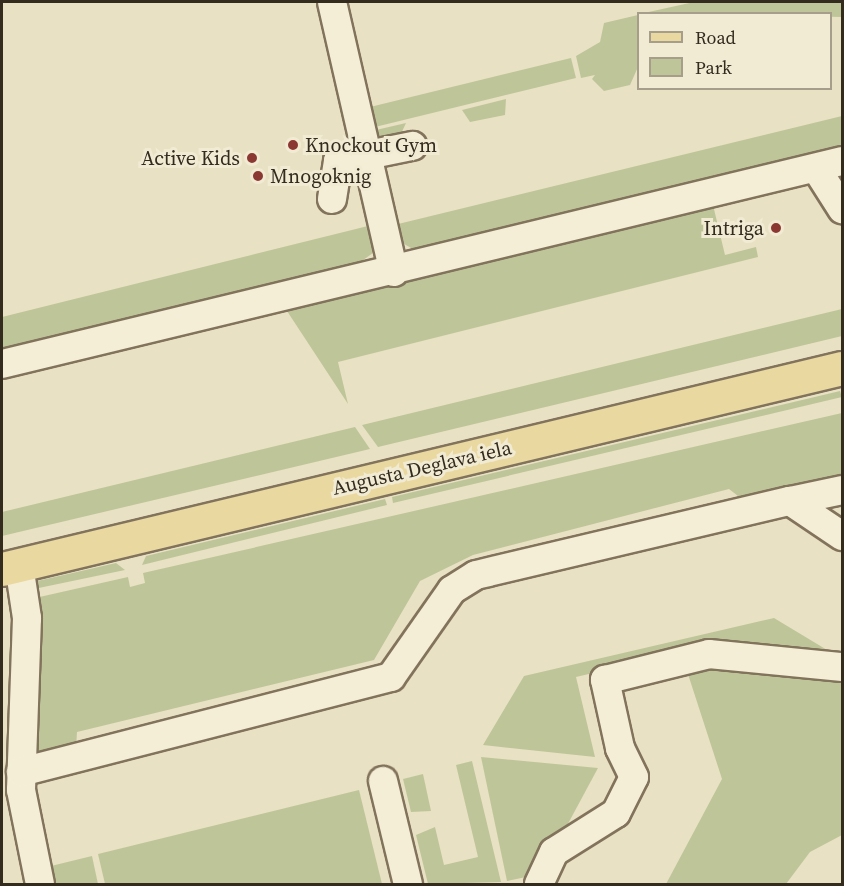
<!DOCTYPE html>
<html>
<head>
<meta charset="utf-8">
<style>
  body { margin:0 }
  #map { position:relative; width:844px; height:886px; overflow:hidden; background:#e9e1c4; font-family:"Source Serif 4",serif }
  div>[style] { position:absolute }
  .green>* { inset:0; background:#bec699 }
  .roads { filter:drop-shadow(2px 0 #82735c) drop-shadow(-2px 0 #82735c) drop-shadow(0 2px #82735c) drop-shadow(0 -2px #82735c) }
  .minor>* { height:28px; margin:-14px; padding:0 14px; transform-origin:14px; border-radius:14px; background:#f5eed7 }
  .major>* { height:33px; margin:-16.5px; padding:0 16.5px; transform-origin:16.5px; border-radius:16.5px; background:#e9d8a0 }
  .dots>* { width:16px; height:16px; translate:-50% -50%; box-sizing:border-box; border:3px solid #f2ebd3; border-radius:50% }
  span { translate:-50% -50%; white-space:nowrap; text-align:center; line-height:1.15; -webkit-text-stroke:6px #f2ebd3; paint-order:stroke }
  .poi-label { font-size:20px; color:#342b1f }
  .left { translate:0 -50%; text-align:left }
  .right { translate:-100% -50%; text-align:right }
  .street-label { font-size:20px; color:#342b1f }
  .frame { position:absolute; inset:0; border:3px solid #342b1f; pointer-events:none }
  .legend { position:absolute; left:637px; top:12px; width:195px; height:78px; box-sizing:border-box; background:#f2ebd3; border:2px solid #a69e8b; margin:0; padding:8px 10px; list-style:none; font-size:18px; color:#342b1f }
  .legend li { display:flex; align-items:center; gap:12px; height:30px }
  .legend b { width:30px; border:2px solid #a69e8b }
</style>
</head>
<body>
<div id="map">
  <div class="green">
    <div style="clip-path:polygon(694px 2px,842px 2px,842px 17px,644px 13px)"></div>
    <div style="clip-path:polygon(638px 15px,638px 67px,630px 85px,604px 91px,592px 79px,595px 75px,581px 78px,576px 56px,600px 42px,604px 23px)"></div>
    <div style="clip-path:polygon(571px 58px,576px 78px,375px 127px,370px 107px)"></div>
    <div style="clip-path:polygon(506px 99px,505px 115px,470px 122px,462px 110px)"></div>
    <div style="clip-path:polygon(842px 116px,842px 153px,418px 252px,399px 241px,394px 225px)"></div>
    <div style="clip-path:polygon(406px 123px,399px 138px,378px 139px,376px 130px)"></div>
    <div style="clip-path:polygon(713px 205px,725px 255px,756px 247px,758px 257px,338px 362px,348px 404px,287px 311px)"></div>
    <div style="clip-path:polygon(372px 225px,373px 253px,356px 265px,10px 350px,2px 348px,2px 317px)"></div>
    <div style="clip-path:polygon(842px 309px,842px 336px,378px 447px,362px 425px)"></div>
    <div style="clip-path:polygon(840px 391px,842px 397px,393px 503px,392px 497px)"></div>
    <div style="clip-path:polygon(842px 413px,842px 482px,747px 503px,729px 489px,473px 555px,420px 581px,374px 660px,77px 732px,76px 749px,36px 754px,35px 598px,128px 577px,130px 587px,145px 583px,143px 573px)"></div>
    <div style="clip-path:polygon(355px 427px,370px 449px,2px 536px,2px 512px)"></div>
    <div style="clip-path:polygon(385px 499px,387px 505px,142px 565px,146px 556px)"></div>
    <div style="clip-path:polygon(116px 563px,125px 570px,34px 589px,33px 582px)"></div>
    <div style="clip-path:polygon(774px 618px,842px 659px,701px 648px,576px 677px,595px 757px,483px 745px,524px 676px)"></div>
    <div style="clip-path:polygon(749px 666px,842px 675px,842px 835px,810px 852px,786px 884px,666px 884px,722px 779px,686px 668px)"></div>
    <div style="clip-path:polygon(481px 757px,598px 768px,563px 833px,531px 876px,507px 881px)"></div>
    <div style="clip-path:polygon(472px 761px,501px 882px,428px 884px,416px 835px,435px 827px,444px 865px,478px 857px,456px 765px)"></div>
    <div style="clip-path:polygon(423px 774px,431px 811px,411px 812px,403px 779px)"></div>
    <div style="clip-path:polygon(359px 790px,382px 884px,105px 884px,98px 854px)"></div>
    <div style="clip-path:polygon(92px 856px,98px 884px,54px 884px,51px 866px)"></div>
  </div>
  <div class="roads">
    <div class="minor">
      <div style="left:332px;top:2px;width:277px;rotate:77.1deg"></div>
      <div style="left:816px;top:168px;width:49px;rotate:57.6deg"></div>
      <div style="left:332px;top:199px;width:38px;rotate:-81deg"></div>
      <div style="left:338px;top:161px;width:76px;rotate:-11.5deg"></div>
      <div style="left:2px;top:364px;width:864px;rotate:-13.59deg"></div>
      <div style="left:790px;top:501px;width:53px;rotate:-11.9deg"></div>
      <div style="left:19px;top:565px;width:54px;rotate:81.4deg"></div>
      <div style="left:27px;top:618px;width:172px;rotate:92deg"></div>
      <div style="left:21px;top:790px;width:96px;rotate:78.6deg"></div>
      <div style="left:21px;top:772px;width:382px;rotate:-14.4deg"></div>
      <div style="left:391px;top:677px;width:106px;rotate:-55deg"></div>
      <div style="left:452px;top:590px;width:28px;rotate:-32deg"></div>
      <div style="left:476px;top:575px;width:323px;rotate:-13.3deg"></div>
      <div style="left:790px;top:501px;width:63px;rotate:33.9deg"></div>
      <div style="left:383px;top:781px;width:106px;rotate:76.4deg"></div>
      <div style="left:539px;top:884px;width:35px;rotate:-65deg"></div>
      <div style="left:554px;top:852px;width:73px;rotate:-32.2deg"></div>
      <div style="left:616px;top:813px;width:40px;rotate:-63.4deg"></div>
      <div style="left:634px;top:777px;width:32px;rotate:-116deg"></div>
      <div style="left:620px;top:748px;width:70px;rotate:-102.4deg"></div>
      <div style="left:605px;top:680px;width:107px;rotate:-14deg"></div>
      <div style="left:709px;top:654px;width:134px;rotate:5.6deg"></div>
    </div>
    <div class="major">
      <div style="left:2px;top:569px;width:864px;rotate:-13.46deg"></div>
    </div>
  </div>
  <div class="dots">
    <div style="left:293px;top:145px;background:#8b3833"></div>
    <div style="left:252px;top:158px;background:#8b3833"></div>
    <div style="left:258px;top:176px;background:#8b3833"></div>
    <div style="left:776px;top:228px;background:#8b3833"></div>
  </div>
  <div class="poi-label">
    <span class="left" style="left:305px;top:145px">Knockout Gym</span>
    <span class="right" style="left:240px;top:158px">Active Kids</span>
    <span class="left" style="left:270px;top:176px">Mnogoknig</span>
    <span class="right" style="left:764px;top:228px">Intriga</span>
  </div>
  <div class="street-label">
    <span style="left:422px;top:468px;rotate:-13deg">Augusta Deglava iela</span>
  </div>
  <div class="frame"></div>
  <ul class="legend">
  <li><b style="height:8px;background:#e9d8a0"></b>Road</li>
  <li><b style="height:16px;background:#bec699"></b>Park</li>
  </ul>
</div>
</body>
</html>
